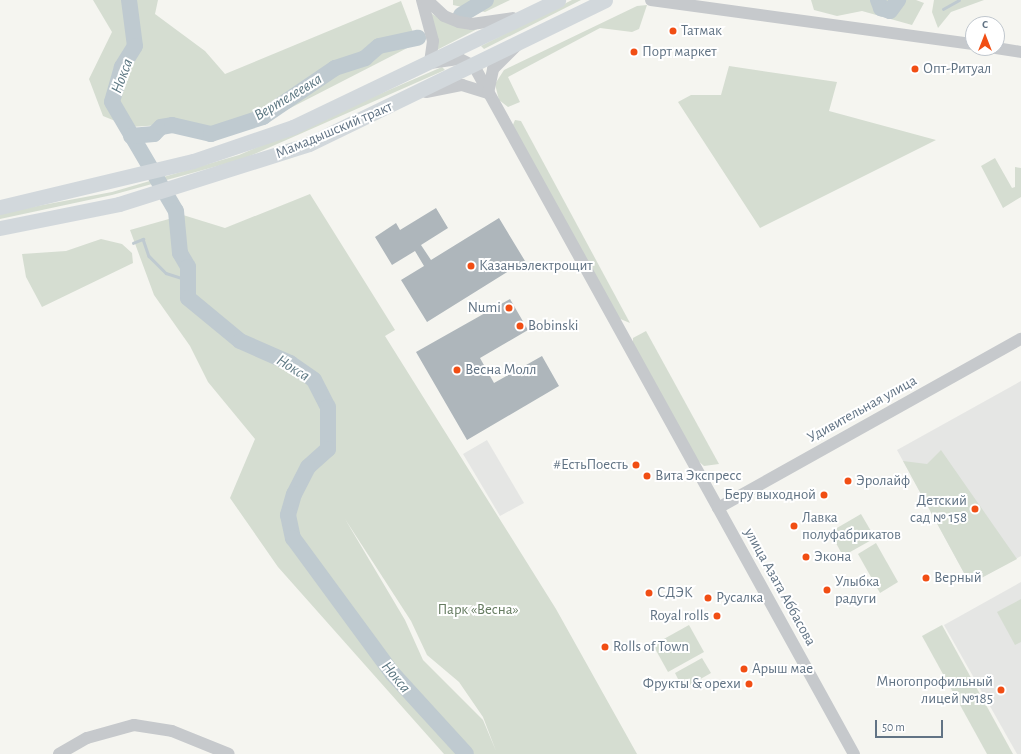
<!DOCTYPE html>
<html>
<head>
<meta charset="utf-8">
<style>
  body { margin:0 }
  #map { position:relative; width:1021px; height:754px; overflow:hidden; background:#f5f5f0; font-family:"Alegreya Sans",sans-serif }
  div>[style] { position:absolute }
  .built>* { inset:0; background:#e5e6e4 }
  .green>* { inset:0; background:#d5ddd1 }
  .stream>* { height:2.5px; margin:-1.25px; padding:0 1.25px; transform-origin:1.25px; border-radius:1.25px; background:#bfcad0 }
  .river>* { height:16px; margin:-8px; padding:0 8px; transform-origin:8px; border-radius:8px; background:#bfcad0 }
  .building>* { inset:0; background:#aeb6bb }
  .minor>* { height:12px; margin:-6px; padding:0 6px; transform-origin:6px; border-radius:6px; background:#c6c9cc }
  .major>* { height:15px; margin:-7.5px; padding:0 7.5px; transform-origin:7.5px; border-radius:7.5px; background:#d2d8dc }
  .dots>* { width:11px; height:11px; translate:-50% -50%; box-sizing:border-box; border:2px solid #fff; border-radius:50% }
  span { translate:-50% -50%; white-space:nowrap; text-align:center; line-height:1.15; -webkit-text-stroke:4px #fff; paint-order:stroke }
  .poi-label { font-size:15px; color:#617384 }
  .left { translate:0 -50%; text-align:left }
  .right { translate:-100% -50%; text-align:right }
  .street-label { font-size:15px; color:#617384 }
  .park-label { font-size:15px; color:#657b60 }
  .water-label { font-size:16px; color:#5c7782; font-style:italic }
  .north { position:absolute; left:965px; top:16px; width:40px; height:40px; box-sizing:border-box; background:#fff; border:1px solid #c0c7ce; border-radius:50%; rotate:0deg; font-size:11px; font-weight:700; line-height:16px; text-align:center; color:#617384 }
  .north::after { content:''; display:block; margin:auto; width:14px; height:18px; background:#f14e14; clip-path:polygon(50% 0,100% 100%,50% 72%,0 100%) }
  .scale { position:absolute; left:875px; top:720px; width:68px; height:18px; box-sizing:border-box; border:2px solid #617384; border-top:0; padding-left:5px; font-size:12px; line-height:14px; white-space:nowrap; color:#617384; -webkit-text-stroke:3px #fff; paint-order:stroke }
</style>
</head>
<body>
<div id="map">
  <div class="built">
    <div style="clip-path:polygon(1021px 381px,1021px 556px,970px 584px,897px 450px)"></div>
    <div style="clip-path:polygon(487px 440px,524px 503px,500px 516px,463px 454px)"></div>
    <div style="clip-path:polygon(1021px 582px,1021px 754px,1017px 754px,944px 625px)"></div>
  </div>
  <div class="green">
    <div style="clip-path:polygon(93px 0,158px 0,155px 14px,205px 51px,225px 74px,401px 1px,417px 43px,265px 121px,200px 139px,162px 125px,130px 127px,103px 116px,89px 79px,112px 32px)"></div>
    <div style="clip-path:polygon(453px 0,510px 0,485px 12px,453px 5px)"></div>
    <div style="clip-path:polygon(572px 0,581px 0,484px 49px,481px 46px)"></div>
    <div style="clip-path:polygon(811px 0,916px 0,924px 3px,912px 25px,862px 11px,837px 16px,814px 10px)"></div>
    <div style="clip-path:polygon(934px 0,984px 0,951px 12px,938px 28px,932px 12px)"></div>
    <div style="clip-path:polygon(647px 5px,639px 29px,632px 32px,600px 28px,508px 77px,520px 102px,508px 107px,499px 100px,495px 84px,504px 70px,637px 6px)"></div>
    <div style="clip-path:polygon(429px 12px,447px 23px,483px 26px,435px 51px)"></div>
    <div style="clip-path:polygon(729px 66px,837px 82px,829px 111px,936px 140px,760px 228px,678px 102px,691px 95px,721px 95px)"></div>
    <div style="clip-path:polygon(442px 67px,445px 70px,243px 159px,112px 195px,0 219px,0 213px,112px 192px,239px 155px)"></div>
    <div style="clip-path:polygon(515px 120px,521px 121px,630px 323px,618px 318px,512px 127px)"></div>
    <div style="clip-path:polygon(995px 158px,1012px 188px,1015px 187px,1015px 167px,1021px 168px,1021px 197px,1003px 208px,981px 166px)"></div>
    <div style="clip-path:polygon(evenodd,310px 194px,395px 330px,385px 336px,556px 609px,637px 754px,444px 754px,278px 567px,230px 498px,255px 439px,208px 382px,190px 346px,154px 295px,130px 230px,183px 215px,225px 228px,310px 194px,345px 519px,411px 621px,427px 655px,459px 682px,483px 717px,496px 751px,483px 720px,423px 660px,405px 620px,345px 519px)"></div>
    <div style="clip-path:polygon(101px 239px,122px 244px,132px 253px,133px 263px,42px 307px,26px 277px,22px 254px,66px 251px)"></div>
    <div style="clip-path:polygon(646px 331px,719px 464px,704px 466px,697px 460px,633px 345px,633px 338px)"></div>
    <div style="clip-path:polygon(941px 450px,1017px 559px,970px 584px,903px 461px,927px 464px)"></div>
    <div style="clip-path:polygon(861px 514px,875px 538px,843px 556px,830px 532px)"></div>
    <div style="clip-path:polygon(876px 543px,898px 582px,880px 593px,858px 554px)"></div>
    <div style="clip-path:polygon(1021px 599px,1021px 642px,1015px 645px,997px 612px)"></div>
    <div style="clip-path:polygon(689px 625px,704px 652px,668px 672px,653px 645px)"></div>
    <div style="clip-path:polygon(942px 625px,1013px 754px,987px 754px,922px 636px)"></div>
    <div style="clip-path:polygon(702px 658px,711px 673px,683px 689px,675px 673px)"></div>
  </div>
  <div class="stream">
    <div style="left:943px;top:9px;width:18px;rotate:-29deg"></div>
    <div style="left:133px;top:243px;width:11px;rotate:-22deg"></div>
    <div style="left:143px;top:239px;width:18px;rotate:71deg"></div>
    <div style="left:149px;top:256px;width:24px;rotate:45deg"></div>
    <div style="left:166px;top:273px;width:22px;rotate:18deg"></div>
  </div>
  <div class="river">
    <div style="left:129px;top:0;width:46px;rotate:82.6deg"></div>
    <div style="left:135px;top:46px;width:25px;rotate:122deg"></div>
    <div style="left:122px;top:67px;width:36px;rotate:106deg"></div>
    <div style="left:112px;top:102px;width:126px;rotate:59.6deg"></div>
    <div style="left:176px;top:211px;width:42px;rotate:84.6deg"></div>
    <div style="left:180px;top:253px;width:16px;rotate:60deg"></div>
    <div style="left:188px;top:267px;width:31px;rotate:90deg"></div>
    <div style="left:188px;top:298px;width:67px;rotate:39.6deg"></div>
    <div style="left:240px;top:341px;width:55px;rotate:23.7deg"></div>
    <div style="left:290px;top:363px;width:29px;rotate:35deg"></div>
    <div style="left:314px;top:380px;width:30px;rotate:63deg"></div>
    <div style="left:328px;top:407px;width:42px;rotate:90deg"></div>
    <div style="left:328px;top:449px;width:27px;rotate:138deg"></div>
    <div style="left:308px;top:467px;width:30px;rotate:117deg"></div>
    <div style="left:294px;top:494px;width:22px;rotate:106deg"></div>
    <div style="left:288px;top:515px;width:24px;rotate:78deg"></div>
    <div style="left:293px;top:538px;width:169px;rotate:53.7deg"></div>
    <div style="left:393px;top:674px;width:108px;rotate:47.6deg"></div>
    <div style="left:878px;top:0;width:9px;rotate:69deg"></div>
    <div style="left:881px;top:8px;width:9px;rotate:18deg"></div>
    <div style="left:890px;top:11px;width:14px;rotate:-54deg"></div>
    <div style="left:461px;top:15px;width:29px;rotate:-31deg"></div>
    <div style="left:131px;top:136px;width:23px;rotate:-5deg"></div>
    <div style="left:154px;top:134px;width:10px;rotate:-45deg"></div>
    <div style="left:161px;top:127px;width:11px;rotate:-10deg"></div>
    <div style="left:172px;top:125px;width:40px;rotate:13deg"></div>
    <div style="left:211px;top:134px;width:55px;rotate:-18.1deg"></div>
    <div style="left:263px;top:117px;width:87px;rotate:-34.2deg"></div>
    <div style="left:335px;top:68px;width:32px;rotate:-18deg"></div>
    <div style="left:365px;top:58px;width:18px;rotate:-41deg"></div>
    <div style="left:379px;top:46px;width:40px;rotate:-12deg"></div>
  </div>
  <div class="building">
    <div style="clip-path:polygon(436px 208px,448px 228px,421px 245px,431px 260px,499px 218px,525px 261px,427px 322px,401px 280px,424px 266px,415px 251px,392px 265px,375px 237px,396px 223px,400px 230px)"></div>
    <div style="clip-path:polygon(510px 299px,528px 330px,480px 358px,494px 383px,542px 356px,559px 386px,467px 440px,416px 352px)"></div>
  </div>
  <div class="minor">
    <div style="left:422px;top:0;width:42px;rotate:75deg"></div>
    <div style="left:433px;top:41px;width:22px;rotate:98deg"></div>
    <div style="left:430px;top:63px;width:30px;rotate:-8deg"></div>
    <div style="left:460px;top:59px;width:16px;rotate:27deg"></div>
    <div style="left:474px;top:66px;width:786px;rotate:61.09deg"></div>
    <div style="left:427px;top:0;width:23px;rotate:43deg"></div>
    <div style="left:444px;top:16px;width:16px;rotate:22deg"></div>
    <div style="left:459px;top:22px;width:13px;rotate:9deg"></div>
    <div style="left:472px;top:24px;width:41px;rotate:-8.3deg"></div>
    <div style="left:651px;top:0;width:325px;rotate:7.8deg"></div>
    <div style="left:996px;top:48px;width:25px;rotate:9deg"></div>
    <div style="left:426px;top:92px;width:37px;rotate:-11deg"></div>
    <div style="left:462px;top:85px;width:27px;rotate:17deg"></div>
    <div style="left:488px;top:93px;width:25px;rotate:-78deg"></div>
    <div style="left:493px;top:69px;width:33px;rotate:-45deg"></div>
    <div style="left:718px;top:508px;width:347px;rotate:-29.2deg"></div>
    <div style="left:59px;top:754px;width:32px;rotate:-30deg"></div>
    <div style="left:87px;top:738px;width:49px;rotate:-15.5deg"></div>
    <div style="left:134px;top:725px;width:38px;rotate:9deg"></div>
    <div style="left:172px;top:731px;width:61px;rotate:22deg"></div>
  </div>
  <div class="major">
    <div style="left:0;top:207px;width:198px;rotate:-13.4deg"></div>
    <div style="left:193px;top:161px;width:106px;rotate:-18.8deg"></div>
    <div style="left:293px;top:127px;width:294px;rotate:-25.6deg"></div>
    <div style="left:0;top:228px;width:121px;rotate:-11.4deg"></div>
    <div style="left:119px;top:204px;width:199px;rotate:-17.5deg"></div>
    <div style="left:309px;top:144px;width:329px;rotate:-25.9deg"></div>
  </div>
  <div class="dots">
    <div style="left:673px;top:31px;background:#f14e14"></div>
    <div style="left:634px;top:52px;background:#f14e14"></div>
    <div style="left:915px;top:69px;background:#f14e14"></div>
    <div style="left:471px;top:266px;background:#f14e14"></div>
    <div style="left:509px;top:308px;background:#f14e14"></div>
    <div style="left:520px;top:326px;background:#f14e14"></div>
    <div style="left:457px;top:370px;background:#f14e14"></div>
    <div style="left:636px;top:465px;background:#f14e14"></div>
    <div style="left:647px;top:476px;background:#f14e14"></div>
    <div style="left:848px;top:481px;background:#f14e14"></div>
    <div style="left:824px;top:495px;background:#f14e14"></div>
    <div style="left:975px;top:509px;background:#f14e14"></div>
    <div style="left:794px;top:526px;background:#f14e14"></div>
    <div style="left:806px;top:557px;background:#f14e14"></div>
    <div style="left:926px;top:578px;background:#f14e14"></div>
    <div style="left:827px;top:590px;background:#f14e14"></div>
    <div style="left:649px;top:593px;background:#f14e14"></div>
    <div style="left:708px;top:598px;background:#f14e14"></div>
    <div style="left:717px;top:616px;background:#f14e14"></div>
    <div style="left:605px;top:647px;background:#f14e14"></div>
    <div style="left:744px;top:669px;background:#f14e14"></div>
    <div style="left:749px;top:684px;background:#f14e14"></div>
    <div style="left:1001px;top:690px;background:#f14e14"></div>
  </div>
  <div class="poi-label">
    <span class="left" style="left:681px;top:31px">Татмак</span>
    <span class="left" style="left:642px;top:52px">Порт маркет</span>
    <span class="left" style="left:923px;top:69px">Опт-Ритуал</span>
    <span class="left" style="left:479px;top:266px">Казаньэлектрощит</span>
    <span class="right" style="left:501px;top:308px">Numi</span>
    <span class="left" style="left:528px;top:326px">Bobinski</span>
    <span class="left" style="left:465px;top:370px">Весна Молл</span>
    <span class="right" style="left:628px;top:465px">#ЕстьПоесть</span>
    <span class="left" style="left:655px;top:476px">Вита Экспресс</span>
    <span class="left" style="left:856px;top:481px">Эролайф</span>
    <span class="right" style="left:816px;top:495px">Беру выходной</span>
    <span class="right" style="left:967px;top:509px">Детский<br>сад № 158</span>
    <span class="left" style="left:802px;top:526px">Лавка<br>полуфабрикатов</span>
    <span class="left" style="left:814px;top:557px">Экона</span>
    <span class="left" style="left:934px;top:578px">Верный</span>
    <span class="left" style="left:835px;top:590px">Улыбка<br>радуги</span>
    <span class="left" style="left:657px;top:593px">СДЭК</span>
    <span class="left" style="left:716px;top:598px">Русалка</span>
    <span class="right" style="left:709px;top:616px">Royal rolls</span>
    <span class="left" style="left:613px;top:647px">Rolls of Town</span>
    <span class="left" style="left:752px;top:669px">Арыш мае</span>
    <span class="right" style="left:993px;top:690px">Многопрофильный<br>лицей №185</span>
    <span class="right" style="left:741px;top:684px">Фрукты &amp; орехи</span>
  </div>
  <div class="street-label">
    <span style="left:334px;top:130px;rotate:-23deg">Мамадышский тракт</span>
    <span style="left:862px;top:409px;rotate:-29deg">Удивительная улица</span>
    <span style="left:780px;top:587px;rotate:61deg">улица Азата Аббасова</span>
  </div>
  <div class="park-label">
    <span style="left:478px;top:610px">Парк «Весна»</span>
  </div>
  <div class="water-label">
    <span style="left:122px;top:76px;rotate:-69deg">Нокса</span>
    <span style="left:288px;top:97px;rotate:-31deg">Вертелеевка</span>
    <span style="left:293px;top:368px;rotate:32deg">Нокса</span>
    <span style="left:396px;top:677px;rotate:50deg">Нокса</span>
  </div>
  <div class="north">С</div>
  <div class="scale">50 m</div>
</div>
</body>
</html>
